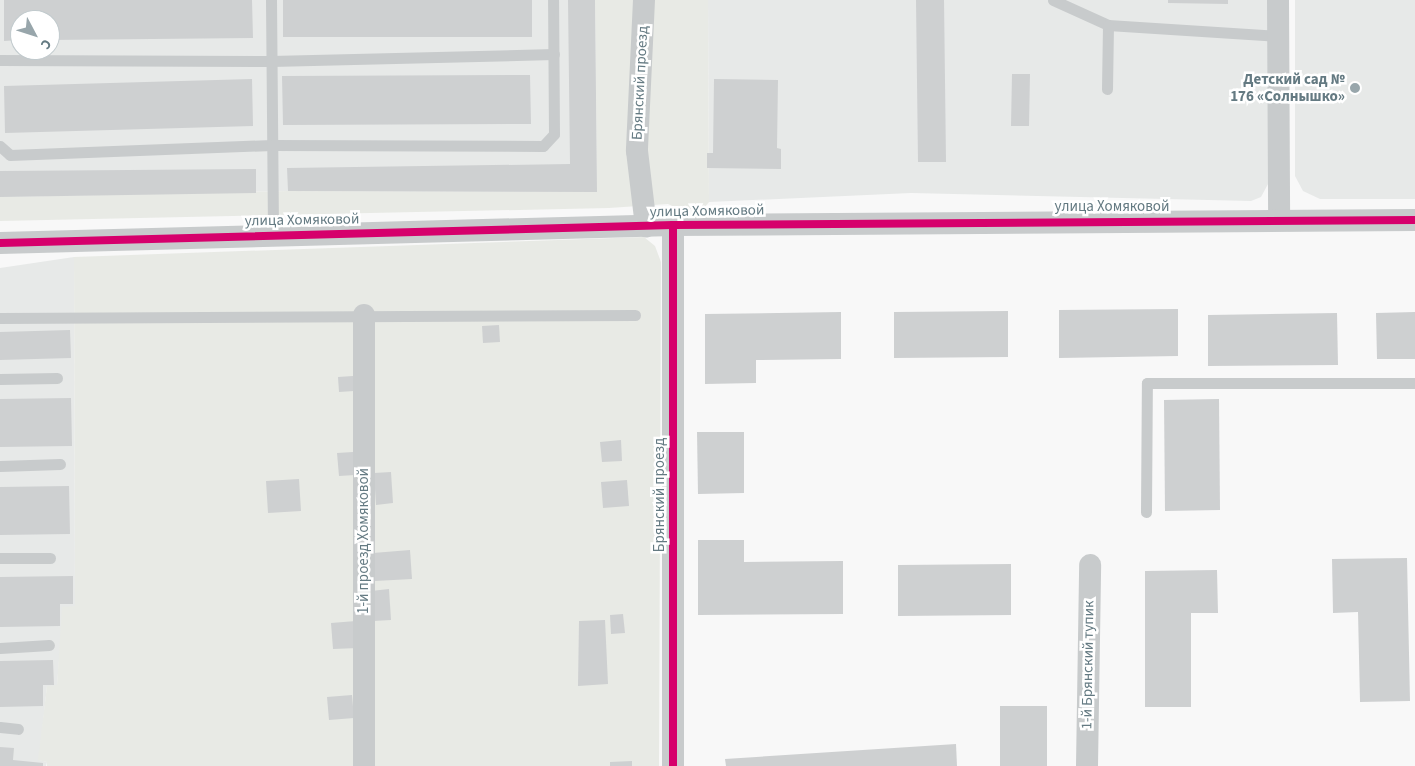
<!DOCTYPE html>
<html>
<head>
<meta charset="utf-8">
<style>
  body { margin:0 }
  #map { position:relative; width:1415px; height:766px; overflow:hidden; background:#f8f8f8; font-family:"Source Sans 3",sans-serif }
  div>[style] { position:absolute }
  .built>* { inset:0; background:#e7e9e8 }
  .green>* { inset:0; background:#e8eae5 }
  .building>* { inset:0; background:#ced0d1 }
  .service>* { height:11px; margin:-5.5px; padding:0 5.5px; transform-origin:5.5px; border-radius:5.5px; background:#c8cbcc }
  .minor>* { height:22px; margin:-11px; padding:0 11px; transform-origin:11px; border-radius:11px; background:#c8cbcc }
  .cycleway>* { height:8px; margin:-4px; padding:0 4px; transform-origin:4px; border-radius:4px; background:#d6006c }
  .dots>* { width:14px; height:14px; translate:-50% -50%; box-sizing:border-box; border:2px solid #fff; border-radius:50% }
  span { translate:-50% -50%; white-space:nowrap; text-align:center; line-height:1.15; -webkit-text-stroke:5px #fff; paint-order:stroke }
  .poi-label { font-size:15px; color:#647a82; font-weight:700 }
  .right { translate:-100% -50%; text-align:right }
  .street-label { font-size:15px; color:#647a82 }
  .north { position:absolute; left:10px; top:10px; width:50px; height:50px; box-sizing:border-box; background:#fff; border:1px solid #c1cacd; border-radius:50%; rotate:130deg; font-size:14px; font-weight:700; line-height:20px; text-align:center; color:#647a82 }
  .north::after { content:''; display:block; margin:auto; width:18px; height:22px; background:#98a6ab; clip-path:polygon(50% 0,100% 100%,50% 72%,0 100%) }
</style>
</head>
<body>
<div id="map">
  <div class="built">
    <div style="clip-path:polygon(evenodd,0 0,595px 0,597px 192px,288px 191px,0 197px,0 0,20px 20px,50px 20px,50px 50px,20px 50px,20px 20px)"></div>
    <div style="clip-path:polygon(708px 0,1268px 0,1268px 184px,1261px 197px,1251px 201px,911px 193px,709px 202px)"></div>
    <div style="clip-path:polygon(1295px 0,1415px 0,1415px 199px,1320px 199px,1303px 191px,1295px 176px)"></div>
    <div style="clip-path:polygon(74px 257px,75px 606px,59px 661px,57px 686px,47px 686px,39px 760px,47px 762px,46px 766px,0 766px,0 268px)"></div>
  </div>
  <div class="green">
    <div style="clip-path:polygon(595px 0,708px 0,709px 202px,705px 207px,681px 210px,668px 204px,609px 208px,0 221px,0 197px,288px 191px,597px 192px)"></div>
    <div style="clip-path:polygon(644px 237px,655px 246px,661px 262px,659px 766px,47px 766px,47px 762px,38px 760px,47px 686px,57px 685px,62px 607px,75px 606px,74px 257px)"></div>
  </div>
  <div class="building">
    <div style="clip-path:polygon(4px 0,252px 0,253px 38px,50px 40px,50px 20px,20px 20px,20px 40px,4px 41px)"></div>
    <div style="clip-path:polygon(283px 0,532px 0,532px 37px,283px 37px)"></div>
    <div style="clip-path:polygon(568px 0,595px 0,597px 192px,288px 191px,287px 168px,570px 164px)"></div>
    <div style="clip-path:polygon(916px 0,944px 0,946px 162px,918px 162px)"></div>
    <div style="clip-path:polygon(1168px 0,1228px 0,1228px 4px,1168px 3px)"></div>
    <div style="clip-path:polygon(1012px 74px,1030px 74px,1029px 126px,1011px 126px)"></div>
    <div style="clip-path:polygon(530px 75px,531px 124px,283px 125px,282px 76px)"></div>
    <div style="clip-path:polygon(252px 79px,253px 126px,5px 133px,4px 86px)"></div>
    <div style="clip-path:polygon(714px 79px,778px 80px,777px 148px,781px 149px,781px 169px,707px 168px,707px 153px,713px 153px)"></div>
    <div style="clip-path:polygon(256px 169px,256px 193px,0 197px,0 171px)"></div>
    <div style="clip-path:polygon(1178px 309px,1178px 356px,1059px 358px,1059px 310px)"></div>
    <div style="clip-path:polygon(1008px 311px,1008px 357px,894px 358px,894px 312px)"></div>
    <div style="clip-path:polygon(841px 312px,841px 359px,756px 360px,756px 383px,705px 384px,705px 314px)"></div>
    <div style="clip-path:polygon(1415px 312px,1415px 359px,1377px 359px,1376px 313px)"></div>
    <div style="clip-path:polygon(1337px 313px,1338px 365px,1208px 366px,1208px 315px)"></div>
    <div style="clip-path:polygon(499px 325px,500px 342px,483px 343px,482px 326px)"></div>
    <div style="clip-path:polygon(70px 330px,71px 358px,0 360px,0 332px)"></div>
    <div style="clip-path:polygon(353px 376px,354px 391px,339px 392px,338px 377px)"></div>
    <div style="clip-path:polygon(71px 398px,72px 446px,0 447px,0 399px)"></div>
    <div style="clip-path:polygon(1219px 399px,1220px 510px,1165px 511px,1164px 400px)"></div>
    <div style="clip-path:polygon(697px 432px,744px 432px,744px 493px,698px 494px)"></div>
    <div style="clip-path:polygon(621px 440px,622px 461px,602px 462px,600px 442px)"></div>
    <div style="clip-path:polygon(353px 452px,355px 475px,339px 476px,337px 453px)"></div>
    <div style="clip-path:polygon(391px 472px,393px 503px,376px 505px,374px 473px)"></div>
    <div style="clip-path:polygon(299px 479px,301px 511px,268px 513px,266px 481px)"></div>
    <div style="clip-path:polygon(627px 480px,629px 506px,603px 508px,601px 482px)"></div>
    <div style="clip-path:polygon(69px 486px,70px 534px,0 535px,0 487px)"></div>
    <div style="clip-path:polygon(698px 540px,744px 540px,744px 562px,843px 561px,843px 614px,698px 615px)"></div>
    <div style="clip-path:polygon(410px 550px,412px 579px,375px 581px,373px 553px)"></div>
    <div style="clip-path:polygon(1407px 558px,1410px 701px,1360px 702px,1358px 612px,1333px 613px,1332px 559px)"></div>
    <div style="clip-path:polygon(1011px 564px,1011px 615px,898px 616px,898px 565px)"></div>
    <div style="clip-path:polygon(1217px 570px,1218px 613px,1191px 613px,1191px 707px,1145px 707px,1145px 571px)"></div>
    <div style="clip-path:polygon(73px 576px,73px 604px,60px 604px,60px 626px,0 627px,0 577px)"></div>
    <div style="clip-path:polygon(389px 589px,391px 620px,373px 621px,371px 591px)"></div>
    <div style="clip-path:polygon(623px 614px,625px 633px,611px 634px,610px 615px)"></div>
    <div style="clip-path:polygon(605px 620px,608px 684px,578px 686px,579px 621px)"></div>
    <div style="clip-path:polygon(356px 621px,358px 648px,333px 649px,331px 623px)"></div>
    <div style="clip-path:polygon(53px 660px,54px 685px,43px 685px,43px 706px,0 707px,0 661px)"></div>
    <div style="clip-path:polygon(352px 695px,354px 718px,329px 720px,327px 697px)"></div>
    <div style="clip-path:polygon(1000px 706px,1047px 706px,1047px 766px,1000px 766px)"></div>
    <div style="clip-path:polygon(956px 744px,957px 766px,726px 766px,725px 759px)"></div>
    <div style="clip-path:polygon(0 747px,14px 748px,13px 760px,43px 763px,43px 766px,0 766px)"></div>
    <div style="clip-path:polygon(632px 761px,632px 766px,610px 766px,610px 762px)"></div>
  </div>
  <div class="service">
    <div style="left:271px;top:0;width:234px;rotate:89.5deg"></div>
    <div style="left:1053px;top:0;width:60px;rotate:24.4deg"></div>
    <div style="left:1108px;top:25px;width:170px;rotate:3.7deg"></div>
    <div style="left:0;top:60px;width:271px;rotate:0.2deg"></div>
    <div style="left:271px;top:61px;width:283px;rotate:-1.4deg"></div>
    <div style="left:1107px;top:89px;width:64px;rotate:-89.1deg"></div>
    <div style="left:0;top:146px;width:13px;rotate:42deg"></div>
    <div style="left:10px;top:155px;width:262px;rotate:-2.2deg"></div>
    <div style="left:272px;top:145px;width:271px;rotate:0.2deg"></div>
    <div style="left:543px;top:146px;width:16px;rotate:-47deg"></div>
    <div style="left:554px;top:134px;width:134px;rotate:-90.4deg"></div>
    <div style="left:0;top:318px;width:635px;rotate:-0.27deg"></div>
    <div style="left:0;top:379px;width:57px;rotate:-1deg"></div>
    <div style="left:0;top:466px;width:60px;rotate:-1.9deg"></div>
    <div style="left:1146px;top:512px;width:129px;rotate:-89.6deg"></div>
    <div style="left:1147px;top:383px;width:268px"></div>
    <div style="left:0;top:558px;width:50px"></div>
    <div style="left:0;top:648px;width:49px;rotate:-3.5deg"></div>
    <div style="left:0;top:727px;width:18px;rotate:6deg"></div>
  </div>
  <div class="minor">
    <div style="left:644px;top:0;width:151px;rotate:92.7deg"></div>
    <div style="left:637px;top:151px;width:76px;rotate:83.2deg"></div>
    <div style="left:1278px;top:0;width:220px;rotate:89.7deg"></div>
    <div style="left:0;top:243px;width:673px;rotate:-1.53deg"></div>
    <div style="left:673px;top:225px;width:742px;rotate:-0.39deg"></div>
    <div style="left:364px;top:766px;width:451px;rotate:-90deg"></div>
    <div style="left:673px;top:766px;width:541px;rotate:-90deg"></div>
    <div style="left:1087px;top:766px;width:201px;rotate:-89.1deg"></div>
  </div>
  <div class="cycleway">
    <div style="left:0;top:243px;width:673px;rotate:-1.53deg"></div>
    <div style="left:673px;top:225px;width:742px;rotate:-0.39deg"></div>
    <div style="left:673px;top:766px;width:541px;rotate:-90deg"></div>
  </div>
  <div class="dots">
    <div style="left:1355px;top:88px;background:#98a6ab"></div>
  </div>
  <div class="poi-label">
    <span class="right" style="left:1345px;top:88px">Детский сад №<br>176 «Солнышко»</span>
  </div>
  <div class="street-label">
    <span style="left:640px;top:83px;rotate:-87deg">Брянский проезд</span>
    <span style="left:1112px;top:207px">улица Хомяковой</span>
    <span style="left:707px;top:211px;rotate:-1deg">улица Хомяковой</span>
    <span style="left:302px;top:220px;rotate:-1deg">улица Хомяковой</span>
    <span style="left:660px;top:495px;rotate:-90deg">Брянский проезд</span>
    <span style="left:364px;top:541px;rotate:-90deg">1-й проезд Хомяковой</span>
    <span style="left:1088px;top:665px;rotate:-89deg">1-й Брянский тупик</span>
  </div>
  <div class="north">С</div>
</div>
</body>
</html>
